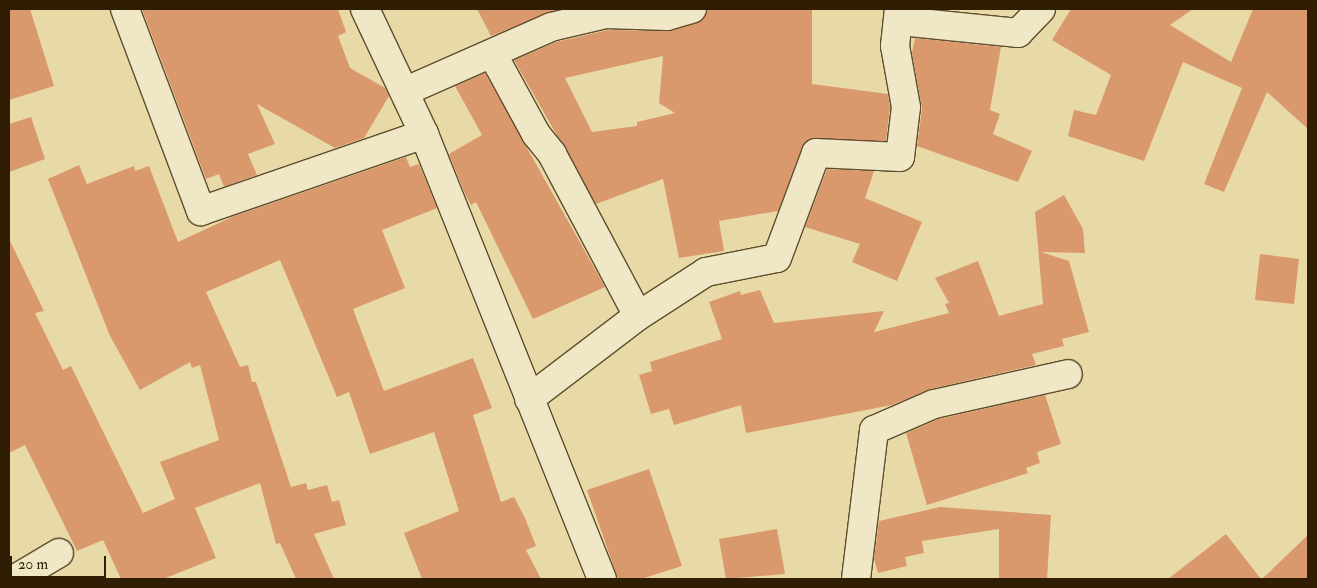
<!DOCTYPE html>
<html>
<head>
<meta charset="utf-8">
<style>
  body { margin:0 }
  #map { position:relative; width:1317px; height:588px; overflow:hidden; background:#e8daa7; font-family:"IM FELL Double Pica",serif }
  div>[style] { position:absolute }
  .building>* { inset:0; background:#da996d }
  .roads { filter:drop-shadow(1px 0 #5e4d2d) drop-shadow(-1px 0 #5e4d2d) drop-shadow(0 1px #5e4d2d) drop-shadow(0 -1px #5e4d2d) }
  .street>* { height:28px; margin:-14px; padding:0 14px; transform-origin:14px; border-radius:14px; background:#f0e7c6 }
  span { translate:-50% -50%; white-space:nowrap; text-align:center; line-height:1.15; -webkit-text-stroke:4.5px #f0e7c6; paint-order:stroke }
  .frame { position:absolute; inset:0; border:10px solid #301e04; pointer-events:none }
  .scale { position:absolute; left:10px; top:556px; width:96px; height:22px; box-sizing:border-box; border:2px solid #301e04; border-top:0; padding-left:6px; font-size:15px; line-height:18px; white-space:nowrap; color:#301e04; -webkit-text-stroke:4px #f0e7c6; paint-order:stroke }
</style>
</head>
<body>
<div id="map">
  <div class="building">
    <div style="clip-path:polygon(9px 9px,30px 9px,54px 86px,9px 100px)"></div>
    <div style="clip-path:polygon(142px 9px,338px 9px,346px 32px,338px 36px,350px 68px,385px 88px,389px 96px,364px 138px,335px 148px,257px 104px,275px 144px,248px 154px,257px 175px,224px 187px,219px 174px,206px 179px)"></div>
    <div style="clip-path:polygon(477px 9px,560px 9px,491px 36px)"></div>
    <div style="clip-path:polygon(evenodd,707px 9px,812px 9px,812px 84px,888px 94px,890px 107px,886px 141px,808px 140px,778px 211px,719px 221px,724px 251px,679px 258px,663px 179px,596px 204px,514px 60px,556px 42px,608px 30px,671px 31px,703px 20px,707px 9px,663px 56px,659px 103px,675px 113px,637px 122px,637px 126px,592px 132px,565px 78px,663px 56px)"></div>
    <div style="clip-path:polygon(1071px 9px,1193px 9px,1170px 25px,1231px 62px,1253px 9px,1308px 9px,1308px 129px,1267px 92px,1224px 192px,1204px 184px,1242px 88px,1183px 62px,1144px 161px,1068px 136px,1074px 110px,1096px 115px,1111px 75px,1052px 40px)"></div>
    <div style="clip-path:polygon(915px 38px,1001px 47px,990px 110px,1000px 114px,993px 134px,1032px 151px,1018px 182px,917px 146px,922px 109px,912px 53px)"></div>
    <div style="clip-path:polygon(485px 73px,605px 287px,533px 319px,476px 202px,471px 205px,466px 196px,449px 154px,482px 135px,455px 86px)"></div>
    <div style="clip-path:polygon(31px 117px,45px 159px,9px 172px,9px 124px)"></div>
    <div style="clip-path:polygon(406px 157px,410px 167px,419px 164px,437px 208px,382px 230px,405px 288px,353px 309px,384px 391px,473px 358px,492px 408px,473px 415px,501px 502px,514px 497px,525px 518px,536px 546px,526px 550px,541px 579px,422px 579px,404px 533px,459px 511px,434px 432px,370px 454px,349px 392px,337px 397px,280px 260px,206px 292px,240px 367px,248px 365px,252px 382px,256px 382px,291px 487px,306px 483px,308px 490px,327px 485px,332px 502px,339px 500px,346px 525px,314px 534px,334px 579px,296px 579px,280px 543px,276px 544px,260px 483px,195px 508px,216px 558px,163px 579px,121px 579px,103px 540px,77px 551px,25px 445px,9px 453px,9px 239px,44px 311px,35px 313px,63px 370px,71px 366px,143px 513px,175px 499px,160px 462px,219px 440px,200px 365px,192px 368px,190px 362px,140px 390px,110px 336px,48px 179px,79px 165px,87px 184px,134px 166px,135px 171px,149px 166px,178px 242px,234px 216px)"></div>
    <div style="clip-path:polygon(827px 169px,874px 171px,865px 198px,922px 222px,897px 281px,852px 262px,860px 244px,805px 227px)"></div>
    <div style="clip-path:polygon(1064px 195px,1083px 229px,1085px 253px,1041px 252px,1069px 261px,1089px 332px,1062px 339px,1064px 346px,1032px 354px,1036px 365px,931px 389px,892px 405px,746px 433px,741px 405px,674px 425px,669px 409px,651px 414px,639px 375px,652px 371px,650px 362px,722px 339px,709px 302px,740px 291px,741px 295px,760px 290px,774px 323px,884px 311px,874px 332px,949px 313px,945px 304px,949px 303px,935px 278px,978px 261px,999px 316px,1043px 304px,1035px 212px)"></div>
    <div style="clip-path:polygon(1260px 254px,1299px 259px,1294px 304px,1255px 300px)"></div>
    <div style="clip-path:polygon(1045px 395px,1061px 444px,1037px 452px,1040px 463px,1026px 468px,1028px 473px,927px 505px,906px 433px,939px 419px)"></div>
    <div style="clip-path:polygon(649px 469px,682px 566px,641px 579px,618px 579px,587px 490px)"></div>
    <div style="clip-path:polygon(940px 507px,1051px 515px,1047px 579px,999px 579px,999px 529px,922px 541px,924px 553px,905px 557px,907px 566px,878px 573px,874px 558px,879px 521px)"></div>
    <div style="clip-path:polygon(777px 529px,785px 574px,726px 579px,719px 539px)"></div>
    <div style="clip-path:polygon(1226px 534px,1261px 579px,1168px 579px)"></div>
    <div style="clip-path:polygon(1308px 535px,1308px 579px,1262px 579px)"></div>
  </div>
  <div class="roads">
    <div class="street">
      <div style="left:125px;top:9px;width:216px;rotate:69.4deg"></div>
      <div style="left:201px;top:211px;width:236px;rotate:-19deg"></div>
      <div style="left:365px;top:9px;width:138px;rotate:64.7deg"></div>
      <div style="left:424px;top:134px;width:479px;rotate:68.2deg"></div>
      <div style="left:900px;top:21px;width:119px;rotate:5.8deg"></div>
      <div style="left:1018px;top:33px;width:33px;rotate:-46deg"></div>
      <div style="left:493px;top:55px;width:90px;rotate:61.4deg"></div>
      <div style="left:536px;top:134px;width:26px;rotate:51deg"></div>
      <div style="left:552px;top:154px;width:183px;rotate:62deg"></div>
      <div style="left:406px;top:91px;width:158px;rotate:-23.8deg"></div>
      <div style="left:551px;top:27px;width:57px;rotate:-13.3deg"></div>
      <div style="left:606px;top:14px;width:61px;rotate:1.9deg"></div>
      <div style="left:667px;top:16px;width:26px;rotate:-16deg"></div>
      <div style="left:529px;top:399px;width:137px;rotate:-37.3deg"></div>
      <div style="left:638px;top:316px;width:81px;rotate:-32.9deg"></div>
      <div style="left:706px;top:272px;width:72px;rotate:-11.2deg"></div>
      <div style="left:777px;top:258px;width:112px;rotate:-69.6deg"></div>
      <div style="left:816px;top:153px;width:84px;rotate:2.7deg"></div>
      <div style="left:900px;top:157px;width:50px;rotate:-83.2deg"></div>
      <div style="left:906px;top:107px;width:62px;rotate:-100.2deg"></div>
      <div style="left:895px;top:46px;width:37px;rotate:-84deg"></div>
      <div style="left:15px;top:579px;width:51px;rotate:-30.6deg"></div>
      <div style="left:856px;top:579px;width:150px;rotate:-83.1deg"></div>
      <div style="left:874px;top:430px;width:65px;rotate:-23.4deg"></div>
      <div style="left:934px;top:404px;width:137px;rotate:-12.6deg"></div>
    </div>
  </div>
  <div class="frame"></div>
  <div class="scale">20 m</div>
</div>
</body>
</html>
